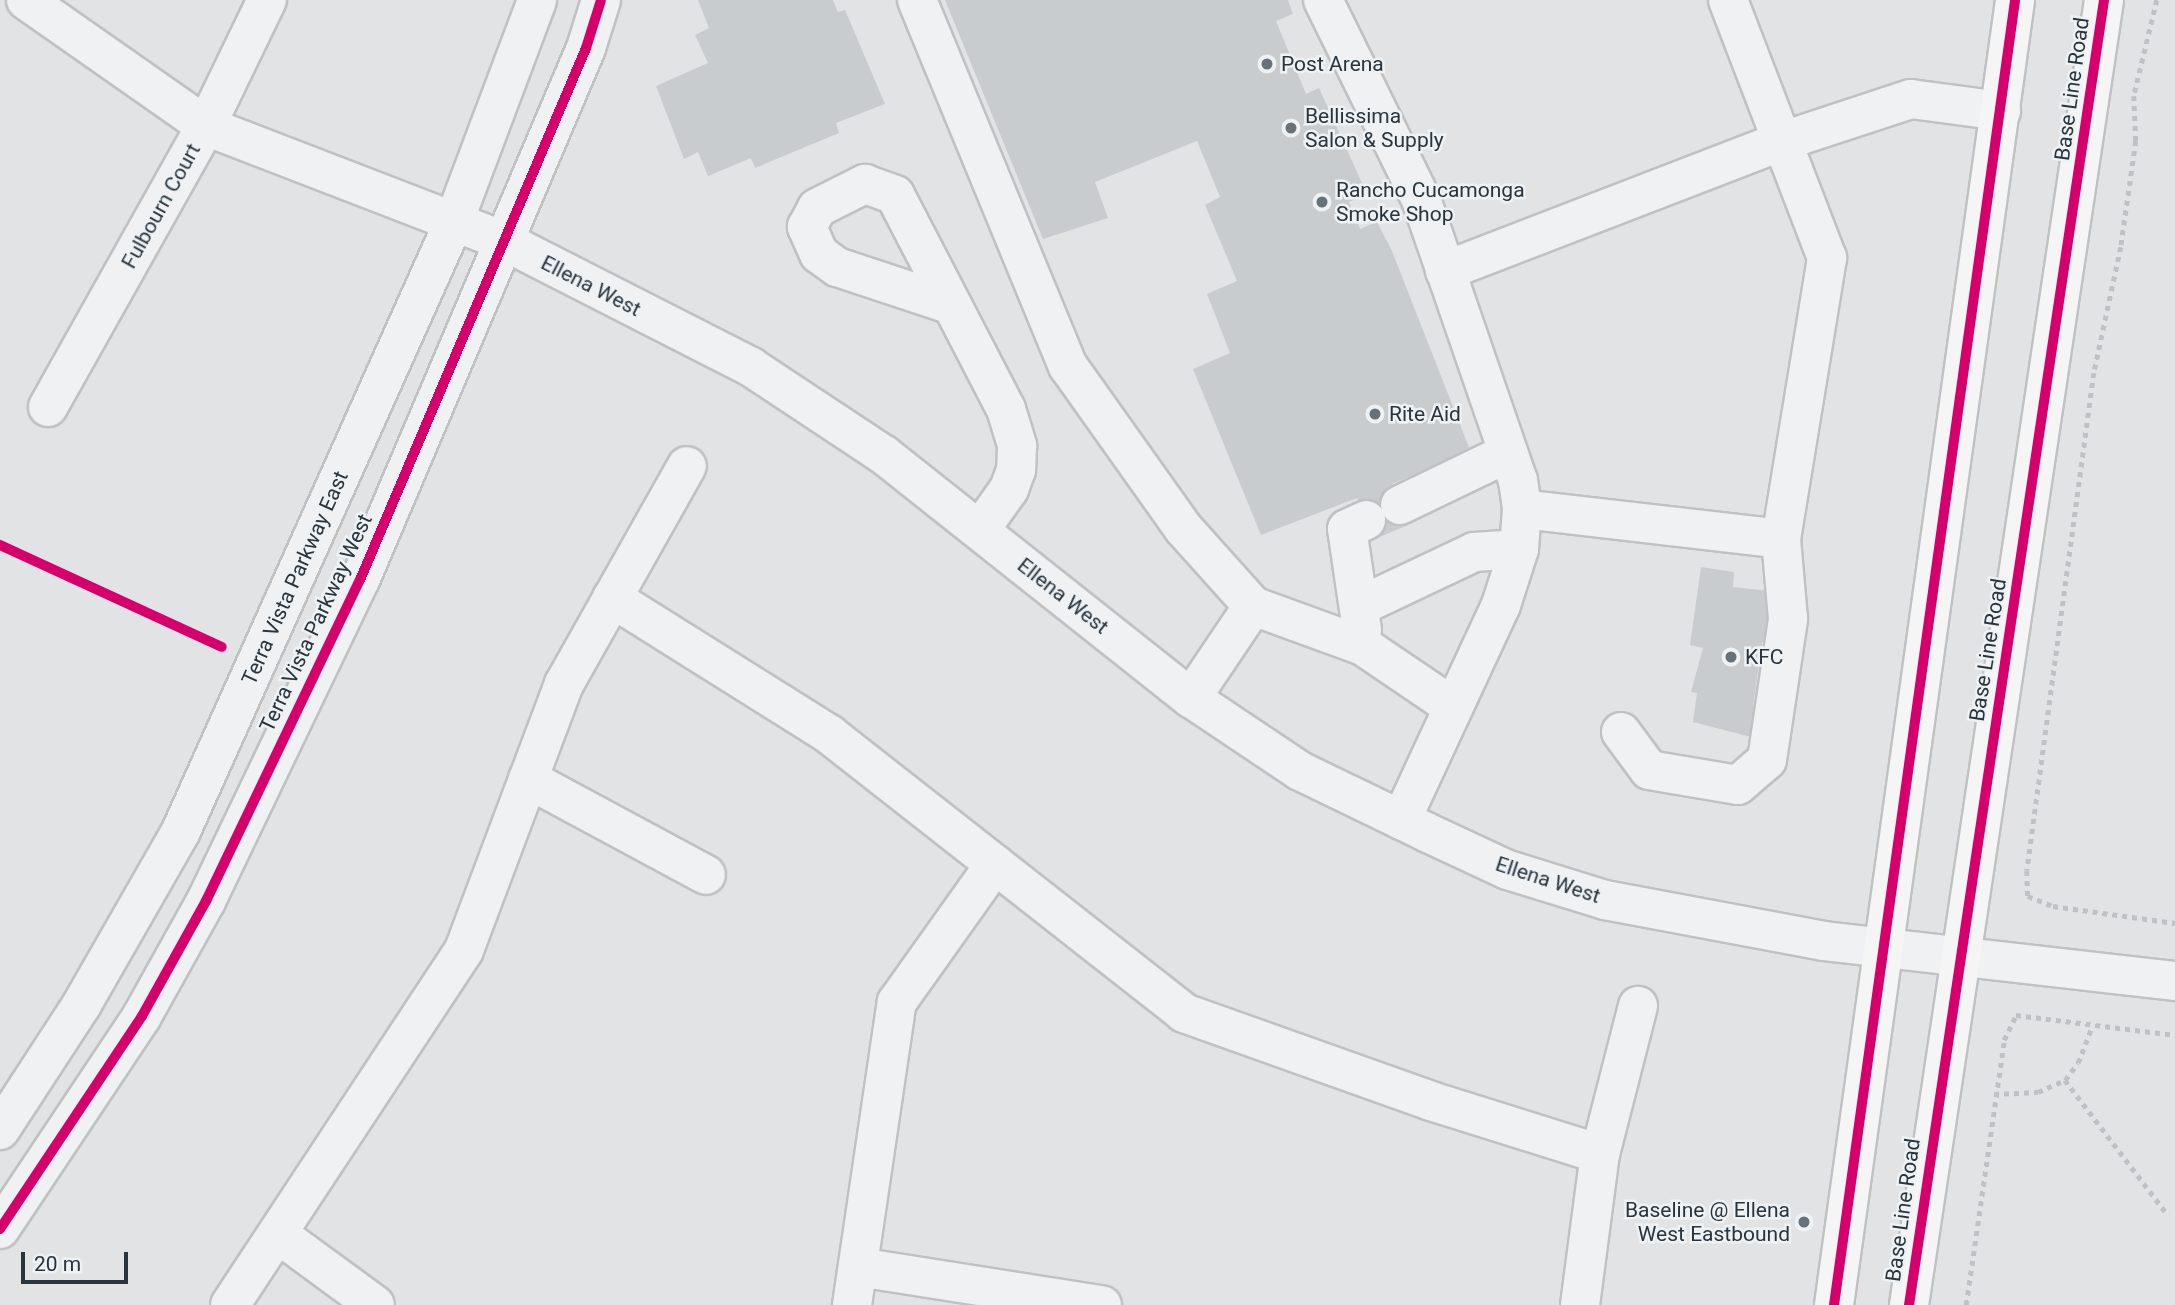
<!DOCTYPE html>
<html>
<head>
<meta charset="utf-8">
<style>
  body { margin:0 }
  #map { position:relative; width:2175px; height:1305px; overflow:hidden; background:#e1e3e5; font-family:Roboto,sans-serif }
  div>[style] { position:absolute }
  .building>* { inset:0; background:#c9ccce }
  .path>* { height:4.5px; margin-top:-2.25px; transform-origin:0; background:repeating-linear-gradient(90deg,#bfc2c4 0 5px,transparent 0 10px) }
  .roads { filter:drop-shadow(2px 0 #bfc1c3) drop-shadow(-2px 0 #bfc1c3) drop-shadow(0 2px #bfc1c3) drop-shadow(0 -2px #bfc1c3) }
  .minor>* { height:38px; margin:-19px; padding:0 19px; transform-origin:19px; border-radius:19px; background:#f0f1f3 }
  .major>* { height:38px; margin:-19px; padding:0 19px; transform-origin:19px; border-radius:19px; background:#f5f5f6 }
  .cycleway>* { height:10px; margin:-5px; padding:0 5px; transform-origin:5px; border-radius:5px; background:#d6006c }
  .dots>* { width:19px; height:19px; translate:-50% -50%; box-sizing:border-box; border:4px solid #eef2f5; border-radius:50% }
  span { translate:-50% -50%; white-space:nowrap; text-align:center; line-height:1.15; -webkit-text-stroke:5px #eef2f5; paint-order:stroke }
  .poi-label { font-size:21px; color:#29343d }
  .left { translate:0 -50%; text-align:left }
  .right { translate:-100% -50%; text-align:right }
  .street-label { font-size:21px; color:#29343d }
  .scale { position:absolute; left:21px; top:1252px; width:107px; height:32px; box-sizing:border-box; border:4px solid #29343d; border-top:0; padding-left:9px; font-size:21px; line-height:24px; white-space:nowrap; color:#29343d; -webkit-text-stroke:5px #eef2f5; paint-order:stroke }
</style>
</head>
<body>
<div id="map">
  <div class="building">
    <div style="clip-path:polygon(698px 0,833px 0,838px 12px,845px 10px,885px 104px,836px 123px,839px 133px,755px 168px,751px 158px,708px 176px,698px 152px,684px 159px,656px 86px,708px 63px,695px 35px,709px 28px)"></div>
    <div style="clip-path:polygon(945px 0,1288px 0,1293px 14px,1276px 21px,1306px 94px,1319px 88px,1367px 194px,1349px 202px,1360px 229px,1377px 222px,1392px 251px,1470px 450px,1392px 484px,1408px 525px,1375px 539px,1357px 498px,1261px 535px,1193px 369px,1230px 353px,1207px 294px,1237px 281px,1205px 205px,1220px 197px,1197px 141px,1095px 182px,1108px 218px,1043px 239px)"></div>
    <div style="clip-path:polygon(1701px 567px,1734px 572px,1733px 587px,1769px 591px,1766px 616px,1771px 617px,1766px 642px,1762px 642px,1753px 707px,1759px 708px,1755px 738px,1693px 722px,1697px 693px,1691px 692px,1703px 648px,1690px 645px)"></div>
  </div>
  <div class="path">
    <div style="left:2157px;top:0;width:99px;rotate:103.5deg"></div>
    <div style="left:2134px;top:96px;width:45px;rotate:87.5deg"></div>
    <div style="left:2136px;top:141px;width:107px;rotate:98.1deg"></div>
    <div style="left:2121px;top:247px;width:129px;rotate:102.1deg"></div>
    <div style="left:2094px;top:373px;width:502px;rotate:97.66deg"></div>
    <div style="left:2027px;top:871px;width:25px;rotate:88deg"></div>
    <div style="left:2028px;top:896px;width:27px;rotate:22deg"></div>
    <div style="left:2053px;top:906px;width:123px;rotate:7.9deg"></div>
    <div style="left:2065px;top:1080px;width:170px;rotate:52.7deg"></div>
    <div style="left:1994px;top:1094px;width:44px;rotate:-2.6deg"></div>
    <div style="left:2038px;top:1092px;width:30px;rotate:-24deg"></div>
    <div style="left:2065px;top:1080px;width:21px;rotate:-53deg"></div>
    <div style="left:2078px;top:1063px;width:39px;rotate:-69deg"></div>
    <div style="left:1966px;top:1305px;width:268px;rotate:-81.8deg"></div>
    <div style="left:2004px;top:1040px;width:28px;rotate:-64deg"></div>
    <div style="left:2016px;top:1015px;width:160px;rotate:7.2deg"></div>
  </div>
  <div class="roads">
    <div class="minor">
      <div style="left:26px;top:0;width:220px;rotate:35deg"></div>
      <div style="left:206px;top:126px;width:322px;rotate:21.1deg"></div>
      <div style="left:506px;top:242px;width:275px;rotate:27deg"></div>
      <div style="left:751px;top:367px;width:159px;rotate:33.5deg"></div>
      <div style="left:884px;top:455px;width:392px;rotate:38.4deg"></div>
      <div style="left:1191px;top:698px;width:131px;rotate:33.8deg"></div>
      <div style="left:1300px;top:771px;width:140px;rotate:25.8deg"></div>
      <div style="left:1426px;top:832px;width:90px;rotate:24.9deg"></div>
      <div style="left:1508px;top:870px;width:102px;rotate:17.2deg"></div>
      <div style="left:1605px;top:900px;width:223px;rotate:10.6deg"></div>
      <div style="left:1824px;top:941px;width:353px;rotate:6.5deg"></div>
      <div style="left:917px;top:0;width:396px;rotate:67.6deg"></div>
      <div style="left:1068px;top:366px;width:199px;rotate:54.6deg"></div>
      <div style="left:1183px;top:528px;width:105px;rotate:48.1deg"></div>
      <div style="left:1253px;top:606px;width:117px;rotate:20deg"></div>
      <div style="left:1363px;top:646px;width:109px;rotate:34.1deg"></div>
      <div style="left:1323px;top:0;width:222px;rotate:63.8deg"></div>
      <div style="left:1421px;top:199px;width:297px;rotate:71deg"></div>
      <div style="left:1518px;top:480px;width:29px;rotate:82deg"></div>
      <div style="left:1522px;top:509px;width:40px;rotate:94.3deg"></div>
      <div style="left:1519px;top:549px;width:59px;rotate:107.8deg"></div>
      <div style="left:1501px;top:605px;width:237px;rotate:114.9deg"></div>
      <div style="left:1445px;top:271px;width:359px;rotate:-21.1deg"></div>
      <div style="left:1780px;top:142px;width:138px;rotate:-18.2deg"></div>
      <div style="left:1911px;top:99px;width:91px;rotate:7.6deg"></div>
      <div style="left:952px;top:305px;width:121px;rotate:-161.7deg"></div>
      <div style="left:837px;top:267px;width:22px;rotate:-144deg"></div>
      <div style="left:819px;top:254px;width:30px;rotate:-114deg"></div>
      <div style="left:807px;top:227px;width:21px;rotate:-62deg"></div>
      <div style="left:817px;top:208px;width:54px;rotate:-26.6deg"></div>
      <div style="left:865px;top:184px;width:32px;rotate:20deg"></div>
      <div style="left:895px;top:195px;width:241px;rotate:62.6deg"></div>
      <div style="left:1006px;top:409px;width:39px;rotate:73deg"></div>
      <div style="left:1017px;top:446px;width:24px;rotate:92deg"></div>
      <div style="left:1016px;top:470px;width:20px;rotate:110deg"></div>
      <div style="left:1009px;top:489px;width:50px;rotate:125.3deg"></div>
      <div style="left:48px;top:407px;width:322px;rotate:-60.7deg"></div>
      <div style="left:206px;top:126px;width:140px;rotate:-64.2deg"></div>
      <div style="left:1400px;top:505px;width:120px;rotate:-25.7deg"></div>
      <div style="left:1522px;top:509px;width:261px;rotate:6.6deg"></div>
      <div style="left:1781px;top:539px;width:285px;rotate:-80.7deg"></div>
      <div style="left:1827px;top:258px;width:276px;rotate:-111deg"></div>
      <div style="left:612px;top:598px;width:257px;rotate:32.1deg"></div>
      <div style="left:830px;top:735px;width:450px;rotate:38.1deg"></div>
      <div style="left:1184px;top:1013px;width:262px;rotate:19.6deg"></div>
      <div style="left:1431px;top:1101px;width:177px;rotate:17.4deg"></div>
      <div style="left:1360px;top:606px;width:126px;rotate:-25.3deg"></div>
      <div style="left:1474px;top:552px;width:45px;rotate:-3.8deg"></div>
      <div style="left:1362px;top:630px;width:102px;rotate:-98.4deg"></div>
      <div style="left:1347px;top:529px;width:21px;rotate:-25deg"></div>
      <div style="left:1191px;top:698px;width:111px;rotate:-56deg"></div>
      <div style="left:1621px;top:732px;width:47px;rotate:53.6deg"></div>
      <div style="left:1649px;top:770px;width:90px;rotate:9.6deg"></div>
      <div style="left:1738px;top:785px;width:38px;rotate:-41deg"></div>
      <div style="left:1767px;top:760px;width:143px;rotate:-81.5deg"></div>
      <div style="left:1788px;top:619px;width:80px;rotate:-95deg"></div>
      <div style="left:528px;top:779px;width:202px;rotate:28.3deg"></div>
      <div style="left:0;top:1130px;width:150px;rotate:-56.9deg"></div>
      <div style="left:82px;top:1004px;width:199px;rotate:-60.2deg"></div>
      <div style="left:181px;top:831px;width:665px;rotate:-65.86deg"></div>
      <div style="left:453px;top:224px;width:239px;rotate:-69.4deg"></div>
      <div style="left:0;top:1229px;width:256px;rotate:-56.3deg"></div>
      <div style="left:142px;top:1016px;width:132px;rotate:-60.9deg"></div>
      <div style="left:206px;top:901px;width:356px;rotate:-64.4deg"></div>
      <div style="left:360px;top:580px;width:578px;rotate:-66.98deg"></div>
      <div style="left:586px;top:48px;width:50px;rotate:-72.6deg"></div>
      <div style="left:278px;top:1234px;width:120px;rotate:36.2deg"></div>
      <div style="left:858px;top:1267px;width:247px;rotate:8.9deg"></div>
      <div style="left:230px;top:1305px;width:425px;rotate:-56.6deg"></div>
      <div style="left:464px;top:950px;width:284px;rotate:-69.4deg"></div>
      <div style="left:564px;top:684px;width:250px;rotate:-60.6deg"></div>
      <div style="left:852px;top:1305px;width:306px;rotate:-81.6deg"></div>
      <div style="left:897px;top:1002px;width:169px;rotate:-54.6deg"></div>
      <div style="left:1580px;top:1305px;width:152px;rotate:-82.5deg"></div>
      <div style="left:1600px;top:1154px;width:153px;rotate:-75.6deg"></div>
    </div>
    <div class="major">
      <div style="left:1834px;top:1305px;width:1317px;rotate:-82.1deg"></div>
      <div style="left:1909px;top:1305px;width:1319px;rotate:-81.5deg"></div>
    </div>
  </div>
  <div class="cycleway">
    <div style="left:0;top:545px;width:244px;rotate:24.7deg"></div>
    <div style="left:0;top:1229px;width:256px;rotate:-56.3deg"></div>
    <div style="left:142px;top:1016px;width:132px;rotate:-60.9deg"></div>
    <div style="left:206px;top:901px;width:356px;rotate:-64.4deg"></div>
    <div style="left:360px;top:580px;width:578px;rotate:-66.98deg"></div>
    <div style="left:586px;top:48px;width:50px;rotate:-72.6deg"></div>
    <div style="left:1834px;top:1305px;width:1317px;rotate:-82.1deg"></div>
    <div style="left:1909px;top:1305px;width:1319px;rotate:-81.5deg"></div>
  </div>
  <div class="dots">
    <div style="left:1267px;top:64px;background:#697178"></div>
    <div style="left:1291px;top:128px;background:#697178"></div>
    <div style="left:1322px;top:202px;background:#697178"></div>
    <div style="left:1375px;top:414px;background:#697178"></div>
    <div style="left:1731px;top:657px;background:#697178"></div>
    <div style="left:1804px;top:1222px;background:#697178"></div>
  </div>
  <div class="poi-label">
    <span class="left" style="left:1281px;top:64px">Post Arena</span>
    <span class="left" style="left:1305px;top:128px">Bellissima<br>Salon &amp; Supply</span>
    <span class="left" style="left:1336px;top:202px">Rancho Cucamonga<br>Smoke Shop</span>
    <span class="left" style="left:1389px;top:414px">Rite Aid</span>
    <span class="left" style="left:1745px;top:657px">KFC</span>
    <span class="right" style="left:1790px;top:1222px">Baseline @ Ellena<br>West Eastbound</span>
  </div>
  <div class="street-label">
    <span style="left:2072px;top:89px;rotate:-82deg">Base Line Road</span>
    <span style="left:161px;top:206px;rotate:-61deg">Fulbourn Court</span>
    <span style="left:591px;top:286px;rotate:27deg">Ellena West</span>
    <span style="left:295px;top:578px;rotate:-66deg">Terra Vista Parkway East</span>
    <span style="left:1063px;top:596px;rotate:38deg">Ellena West</span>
    <span style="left:316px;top:623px;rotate:-65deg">Terra Vista Parkway West</span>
    <span style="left:1988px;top:650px;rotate:-81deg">Base Line Road</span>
    <span style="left:1548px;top:880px;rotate:18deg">Ellena West</span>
    <span style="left:1903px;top:1210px;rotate:-82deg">Base Line Road</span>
  </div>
  <div class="scale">20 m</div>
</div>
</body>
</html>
